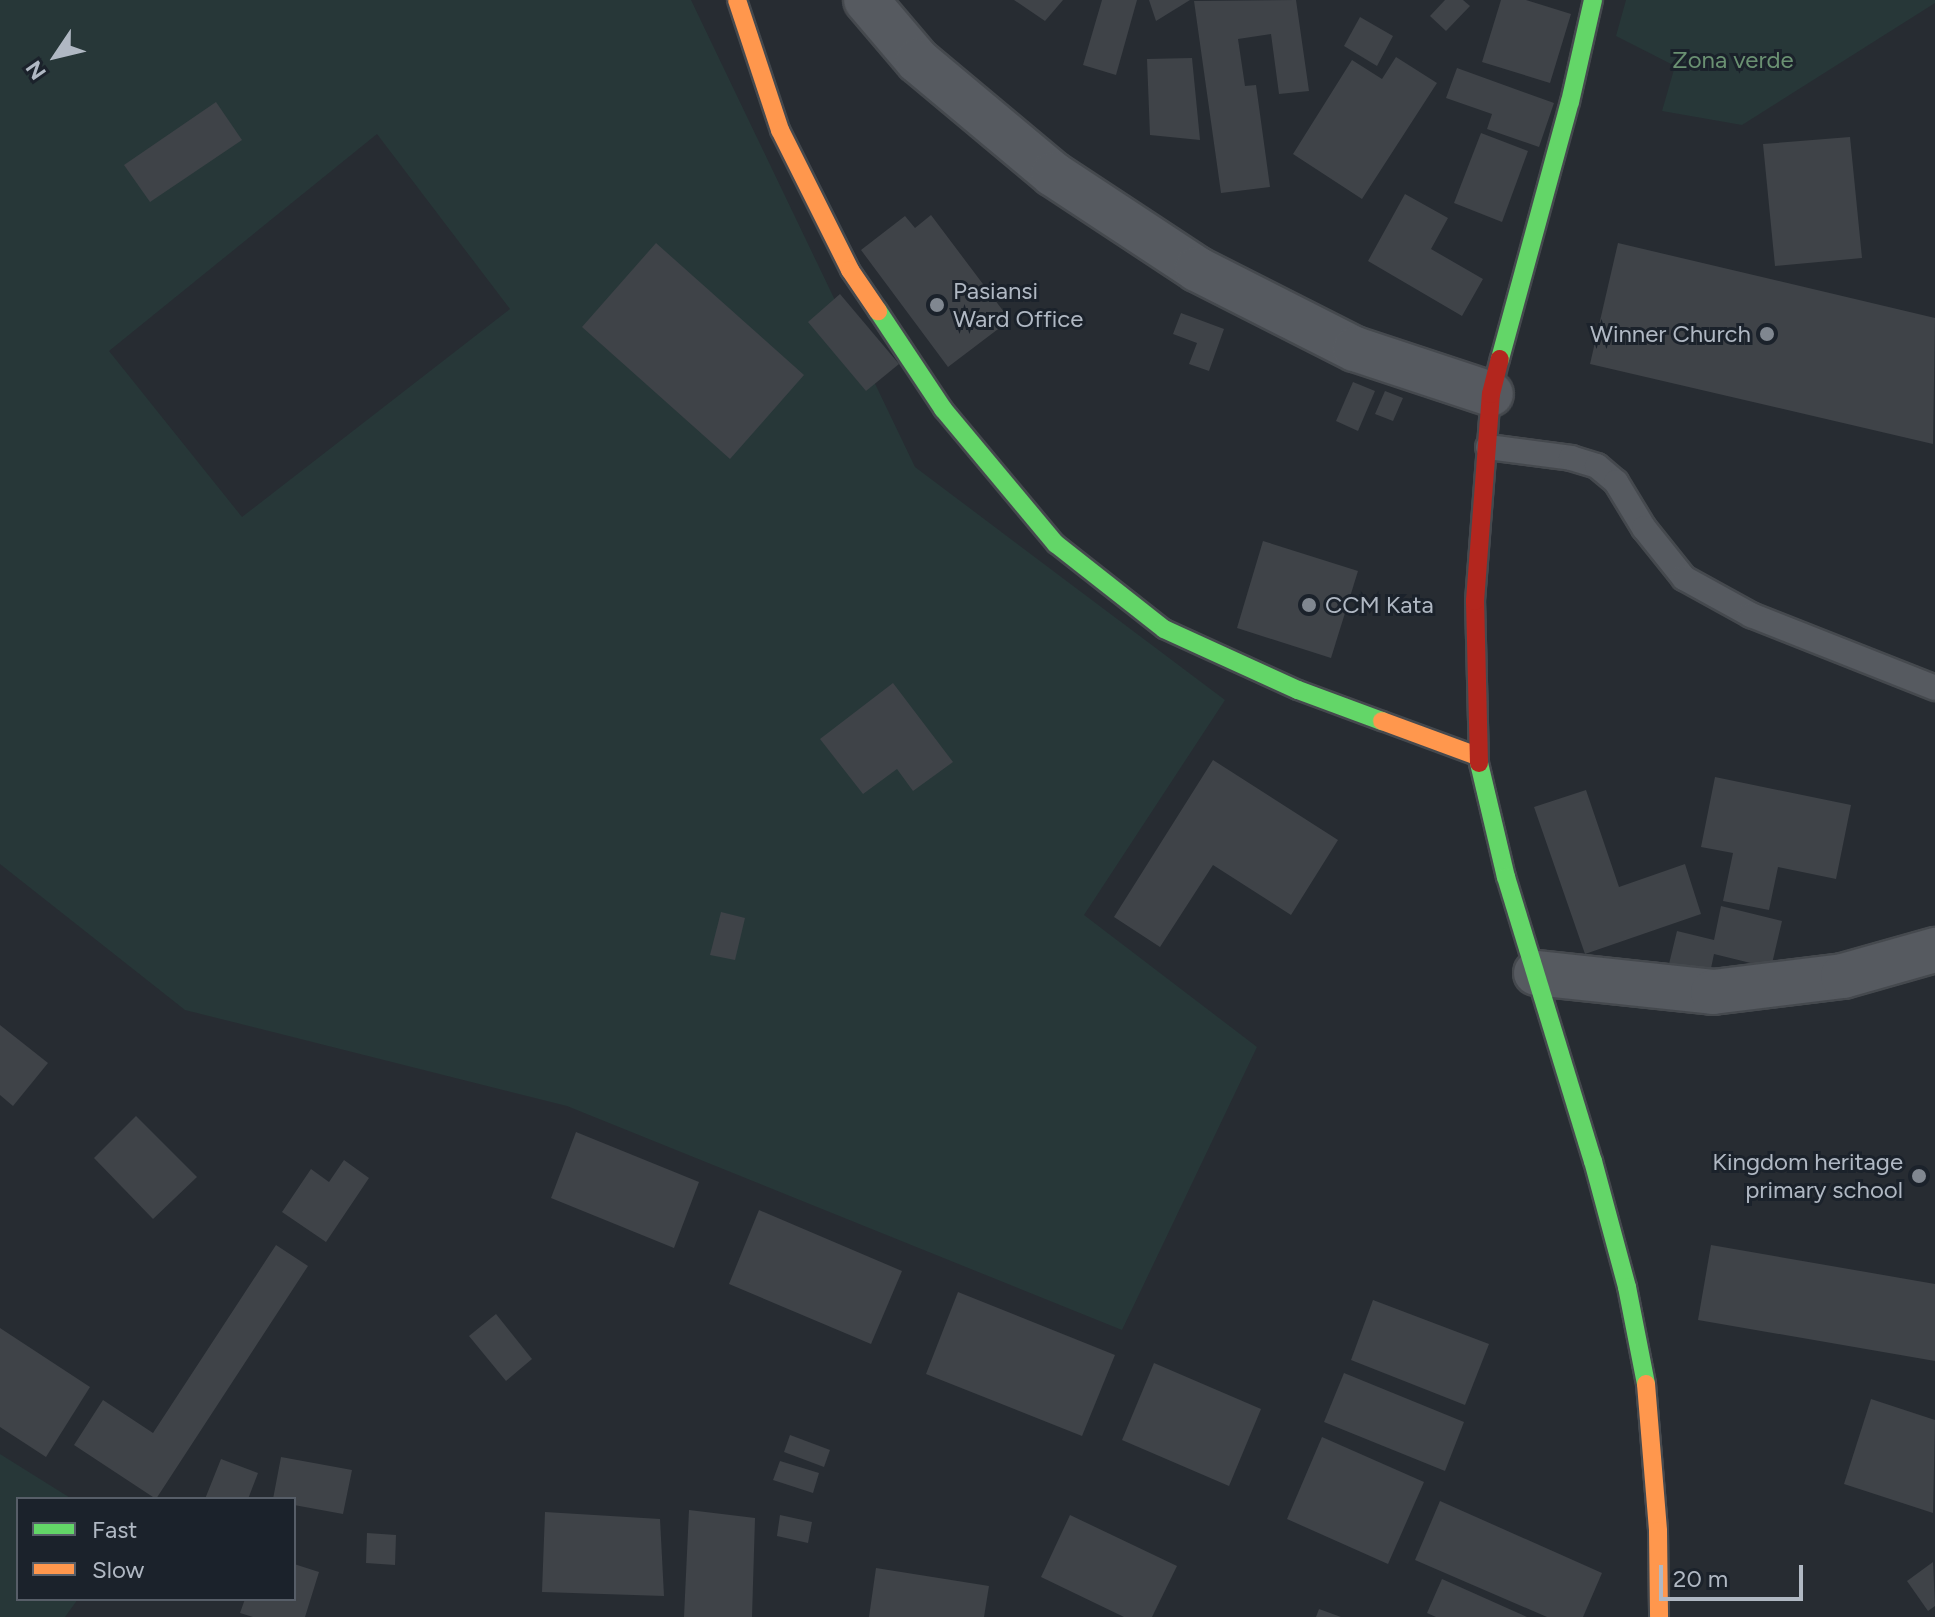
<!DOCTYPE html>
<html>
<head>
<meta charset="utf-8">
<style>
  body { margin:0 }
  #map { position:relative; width:1935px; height:1617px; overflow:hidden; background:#272c32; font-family:Figtree,sans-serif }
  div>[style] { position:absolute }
  .green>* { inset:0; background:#273738 }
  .building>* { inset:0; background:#3f4348 }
  .roads { filter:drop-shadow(2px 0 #45494e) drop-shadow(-2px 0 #45494e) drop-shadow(0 2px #45494e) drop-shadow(0 -2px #45494e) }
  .lane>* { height:24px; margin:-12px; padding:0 12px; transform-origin:12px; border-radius:12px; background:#565a60 }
  .street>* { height:44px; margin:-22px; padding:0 22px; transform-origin:22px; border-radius:22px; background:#565a60 }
  .fast>* { height:18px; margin:-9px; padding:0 9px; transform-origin:9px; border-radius:9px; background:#63d668 }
  .slow>* { height:18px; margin:-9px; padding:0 9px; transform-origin:9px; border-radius:9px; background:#ff974d }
  .jam>* { height:18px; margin:-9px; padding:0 9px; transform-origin:9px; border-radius:9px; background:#b3261e }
  .dots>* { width:22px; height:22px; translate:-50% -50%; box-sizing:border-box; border:4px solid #1b222b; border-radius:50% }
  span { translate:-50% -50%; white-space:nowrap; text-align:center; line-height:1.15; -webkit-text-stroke:6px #1b222b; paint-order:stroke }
  .park-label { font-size:24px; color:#6a9172 }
  .poi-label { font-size:24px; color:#b0b8c3 }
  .left { translate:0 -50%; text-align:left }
  .right { translate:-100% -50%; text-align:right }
  .legend { position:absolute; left:16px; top:1497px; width:280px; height:104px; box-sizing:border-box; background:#1b222b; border:2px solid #575e68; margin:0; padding:10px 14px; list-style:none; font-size:24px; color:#b0b8c3 }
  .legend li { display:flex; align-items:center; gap:16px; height:40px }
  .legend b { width:40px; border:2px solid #575e68 }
  .north { position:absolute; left:16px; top:16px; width:80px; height:80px; -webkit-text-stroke:6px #1b222b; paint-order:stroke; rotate:235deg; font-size:22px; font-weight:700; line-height:32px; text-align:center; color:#b0b8c3 }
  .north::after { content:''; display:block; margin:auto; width:28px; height:36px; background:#b0b8c3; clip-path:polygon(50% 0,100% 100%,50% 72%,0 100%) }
  .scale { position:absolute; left:1659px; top:1565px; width:144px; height:36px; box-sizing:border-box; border:4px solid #b0b8c3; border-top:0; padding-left:10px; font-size:24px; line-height:28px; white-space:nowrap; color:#b0b8c3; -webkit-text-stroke:6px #1b222b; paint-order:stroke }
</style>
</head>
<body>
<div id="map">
  <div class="green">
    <div style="clip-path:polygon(evenodd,0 0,691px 0,915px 467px,1225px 700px,1084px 915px,1257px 1047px,1122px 1330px,567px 1106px,185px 1010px,0 864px,0 0,377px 134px,510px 309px,242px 517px,109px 351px,377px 134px)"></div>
    <div style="clip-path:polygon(1626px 0,1935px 0,1935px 3px,1742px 125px,1662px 111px,1675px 66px,1616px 36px)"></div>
    <div style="clip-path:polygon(0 1454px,72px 1499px,18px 1499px,18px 1599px,78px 1599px,65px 1617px,0 1617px)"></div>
  </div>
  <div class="building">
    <div style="clip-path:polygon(1014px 0,1063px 0,1045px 21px)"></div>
    <div style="clip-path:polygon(1102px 0,1137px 0,1116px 75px,1083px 65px)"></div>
    <div style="clip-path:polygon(1149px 0,1190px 0,1156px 21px)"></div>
    <div style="clip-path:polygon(1296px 0,1309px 91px,1279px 94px,1271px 34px,1238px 39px,1245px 86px,1256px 85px,1270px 187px,1221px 193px,1194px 1px)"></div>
    <div style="clip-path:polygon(1445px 0,1463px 0,1470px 6px,1446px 31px,1430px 16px)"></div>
    <div style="clip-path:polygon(1501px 0,1526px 0,1571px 14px,1550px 83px,1482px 62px)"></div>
    <div style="clip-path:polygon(1360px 17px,1393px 36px,1377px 66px,1344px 46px)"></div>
    <div style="clip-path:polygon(1396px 57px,1437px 83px,1362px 199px,1293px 154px,1352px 60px,1382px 79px)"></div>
    <div style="clip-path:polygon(1192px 58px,1200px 140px,1150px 135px,1147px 59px)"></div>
    <div style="clip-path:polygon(1457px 68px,1554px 103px,1539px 147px,1487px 129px,1492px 114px,1446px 98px)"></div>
    <div style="clip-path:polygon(216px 102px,242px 140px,150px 202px,124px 165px)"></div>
    <div style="clip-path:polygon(1481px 133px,1528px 151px,1502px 222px,1454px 203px)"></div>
    <div style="clip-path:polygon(1850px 137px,1862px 258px,1775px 266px,1763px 144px)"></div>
    <div style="clip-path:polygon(1405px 194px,1448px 218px,1431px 249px,1483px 279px,1462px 316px,1368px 261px)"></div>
    <div style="clip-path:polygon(931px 215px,1010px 320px,948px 367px,861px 250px,905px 216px,915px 228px)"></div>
    <div style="clip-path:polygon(656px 243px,804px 375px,730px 459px,582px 327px)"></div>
    <div style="clip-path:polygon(1618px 243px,1935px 318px,1933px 444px,1590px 364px)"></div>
    <div style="clip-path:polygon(840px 294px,899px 364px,866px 391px,808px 322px)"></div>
    <div style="clip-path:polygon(1181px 313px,1224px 329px,1209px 371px,1189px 364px,1197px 343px,1173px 334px)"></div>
    <div style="clip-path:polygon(1353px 382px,1375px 391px,1358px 431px,1336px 421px)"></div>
    <div style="clip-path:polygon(1385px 391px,1403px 398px,1393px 421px,1375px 414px)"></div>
    <div style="clip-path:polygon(1263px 541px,1358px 571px,1331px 658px,1237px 628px)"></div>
    <div style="clip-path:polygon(893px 683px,953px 762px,913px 791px,897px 769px,863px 794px,820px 739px)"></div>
    <div style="clip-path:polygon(1213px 760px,1338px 840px,1291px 915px,1213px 865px,1160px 947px,1114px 917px)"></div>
    <div style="clip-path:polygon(1715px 777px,1851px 805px,1836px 879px,1778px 867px,1769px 910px,1723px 901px,1733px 853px,1701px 847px)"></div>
    <div style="clip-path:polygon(1586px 790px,1619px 887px,1685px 864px,1701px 914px,1585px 954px,1534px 807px)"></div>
    <div style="clip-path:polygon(1721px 906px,1782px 921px,1771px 968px,1714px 954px,1710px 973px,1669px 964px,1677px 931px,1714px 940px)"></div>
    <div style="clip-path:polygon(721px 912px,745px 918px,735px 960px,710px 955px)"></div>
    <div style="clip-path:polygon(0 1025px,48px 1063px,13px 1106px,0 1095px)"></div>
    <div style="clip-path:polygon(136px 1116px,197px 1177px,153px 1219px,94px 1158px)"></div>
    <div style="clip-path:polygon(576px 1132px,699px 1182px,674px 1248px,551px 1198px)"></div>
    <div style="clip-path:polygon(344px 1160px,369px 1178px,326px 1242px,282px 1212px,311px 1169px,329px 1182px)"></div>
    <div style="clip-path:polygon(759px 1210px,902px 1271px,871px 1344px,729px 1284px)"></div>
    <div style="clip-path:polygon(276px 1245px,308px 1266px,156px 1499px,74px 1445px,103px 1400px,153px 1433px)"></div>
    <div style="clip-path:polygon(1711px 1245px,1935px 1284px,1935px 1361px,1698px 1320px)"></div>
    <div style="clip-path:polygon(958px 1292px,1115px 1355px,1082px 1436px,926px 1374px)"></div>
    <div style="clip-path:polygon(1373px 1300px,1489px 1344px,1465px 1405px,1351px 1360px)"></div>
    <div style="clip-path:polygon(496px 1314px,532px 1359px,506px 1381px,469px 1336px)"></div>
    <div style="clip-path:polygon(0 1328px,90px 1387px,46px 1457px,0 1427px)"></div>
    <div style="clip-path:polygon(1154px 1363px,1261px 1409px,1229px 1486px,1122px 1440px)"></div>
    <div style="clip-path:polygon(1344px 1373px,1464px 1422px,1445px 1471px,1324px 1422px)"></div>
    <div style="clip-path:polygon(1871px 1399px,1935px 1420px,1933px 1513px,1844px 1484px)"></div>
    <div style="clip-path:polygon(790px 1435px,830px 1450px,824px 1467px,784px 1452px)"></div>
    <div style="clip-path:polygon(1322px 1437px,1424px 1482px,1388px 1564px,1287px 1519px)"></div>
    <div style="clip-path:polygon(281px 1457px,352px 1470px,343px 1514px,294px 1505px,294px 1499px,273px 1499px)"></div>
    <div style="clip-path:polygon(221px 1459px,258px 1473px,248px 1499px,205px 1499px)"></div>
    <div style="clip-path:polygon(780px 1461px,819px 1473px,813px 1493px,773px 1480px)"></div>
    <div style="clip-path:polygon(1440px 1501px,1602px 1573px,1583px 1617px,1547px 1617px,1415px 1560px)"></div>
    <div style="clip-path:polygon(689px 1510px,755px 1518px,752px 1617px,684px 1617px)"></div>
    <div style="clip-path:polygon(545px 1512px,660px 1519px,664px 1596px,542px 1592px)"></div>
    <div style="clip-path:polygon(780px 1515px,812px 1522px,808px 1543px,777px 1536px)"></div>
    <div style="clip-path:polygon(1070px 1515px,1177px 1566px,1152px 1617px,1124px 1617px,1041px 1577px)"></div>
    <div style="clip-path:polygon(367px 1533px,396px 1535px,395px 1565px,366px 1563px)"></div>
    <div style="clip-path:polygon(1933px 1562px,1935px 1606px,1928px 1611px,1907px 1581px)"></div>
    <div style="clip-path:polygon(294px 1564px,319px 1572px,305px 1617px,253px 1617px,240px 1613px,245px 1599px,294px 1599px)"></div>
    <div style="clip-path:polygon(876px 1568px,989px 1586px,984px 1617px,869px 1617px)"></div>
    <div style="clip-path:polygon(1442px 1579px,1527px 1617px,1436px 1617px,1427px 1613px)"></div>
    <div style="clip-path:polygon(1319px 1609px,1341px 1617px,1316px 1617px)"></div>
  </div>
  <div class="roads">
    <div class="lane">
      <div style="left:1488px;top:447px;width:84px;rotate:7.5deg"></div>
      <div style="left:1571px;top:458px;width:27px;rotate:17deg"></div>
      <div style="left:1597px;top:466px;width:25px;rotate:40deg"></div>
      <div style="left:1616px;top:482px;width:54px;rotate:58.7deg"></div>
      <div style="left:1644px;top:528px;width:64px;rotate:51.3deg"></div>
      <div style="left:1684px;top:578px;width:77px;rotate:28.9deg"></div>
      <div style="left:1751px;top:615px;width:198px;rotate:21.6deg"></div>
    </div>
    <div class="street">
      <div style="left:866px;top:0;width:80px;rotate:49.6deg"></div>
      <div style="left:918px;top:61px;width:176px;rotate:39.9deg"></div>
      <div style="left:1053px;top:174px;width:173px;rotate:33.4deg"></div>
      <div style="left:1197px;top:269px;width:177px;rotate:26.9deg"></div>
      <div style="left:1355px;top:349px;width:143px;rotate:18.3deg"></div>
      <div style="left:1536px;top:973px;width:178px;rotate:6.1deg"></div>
      <div style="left:1713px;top:992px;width:131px;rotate:-7deg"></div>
      <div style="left:1843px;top:976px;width:96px;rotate:-15.8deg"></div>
    </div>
    <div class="fast">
      <div style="left:878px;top:311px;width:118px;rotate:56.4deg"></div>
      <div style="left:943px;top:409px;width:176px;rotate:50.1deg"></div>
      <div style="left:1056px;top:544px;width:137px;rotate:38.2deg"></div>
      <div style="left:1164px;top:629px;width:147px;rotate:24.5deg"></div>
      <div style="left:1298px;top:690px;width:90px;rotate:20.3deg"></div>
      <div style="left:1500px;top:359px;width:266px;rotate:-74.8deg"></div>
      <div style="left:1570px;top:102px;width:105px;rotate:-77.3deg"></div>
      <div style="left:1479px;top:763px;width:117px;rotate:76.7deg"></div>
      <div style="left:1506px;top:877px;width:297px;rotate:73deg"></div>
      <div style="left:1593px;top:1161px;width:131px;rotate:74.9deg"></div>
      <div style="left:1627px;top:1287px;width:99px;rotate:78.9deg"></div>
    </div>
    <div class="slow">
      <div style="left:737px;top:0;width:137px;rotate:71.7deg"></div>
      <div style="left:780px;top:130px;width:157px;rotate:63.4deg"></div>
      <div style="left:850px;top:270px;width:50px;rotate:55.7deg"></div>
      <div style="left:1382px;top:721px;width:101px;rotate:20.2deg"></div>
      <div style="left:1646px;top:1384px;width:147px;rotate:85.3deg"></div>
      <div style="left:1658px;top:1531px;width:86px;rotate:89.3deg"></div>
    </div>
    <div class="jam">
      <div style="left:1479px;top:763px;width:162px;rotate:-91.4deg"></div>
      <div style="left:1475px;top:601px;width:208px;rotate:-85.6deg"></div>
      <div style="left:1491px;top:394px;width:36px;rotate:-76deg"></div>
    </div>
  </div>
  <div class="dots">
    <div style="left:937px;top:305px;background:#808790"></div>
    <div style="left:1767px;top:334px;background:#808790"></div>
    <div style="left:1309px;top:605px;background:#808790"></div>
    <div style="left:1919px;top:1176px;background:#808790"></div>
  </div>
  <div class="park-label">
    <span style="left:1733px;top:60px">Zona verde</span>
  </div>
  <div class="poi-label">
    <span class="left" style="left:953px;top:305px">Pasiansi<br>Ward Office</span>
    <span class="right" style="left:1751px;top:334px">Winner Church</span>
    <span class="left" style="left:1325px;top:605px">CCM Kata</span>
    <span class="right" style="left:1903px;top:1176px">Kingdom heritage<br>primary school</span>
  </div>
  <ul class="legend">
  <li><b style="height:10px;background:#63d668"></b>Fast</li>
  <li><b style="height:10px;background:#ff974d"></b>Slow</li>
  </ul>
  <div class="north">N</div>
  <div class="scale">20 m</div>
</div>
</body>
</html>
